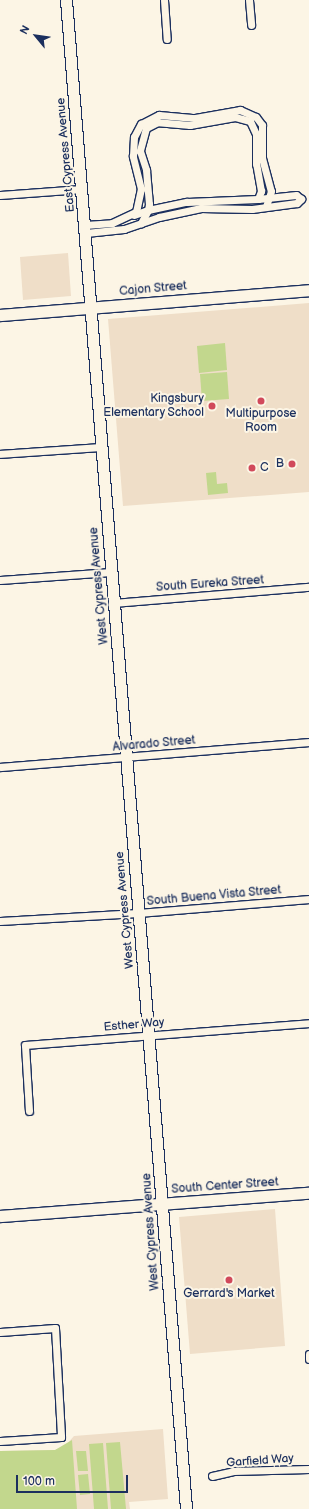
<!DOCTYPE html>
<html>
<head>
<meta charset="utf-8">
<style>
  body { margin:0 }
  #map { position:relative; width:309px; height:1509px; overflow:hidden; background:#fcf5e5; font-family:"Balsamiq Sans",sans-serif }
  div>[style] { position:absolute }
  .built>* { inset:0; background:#efdec8 }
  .green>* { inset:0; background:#c2d78d }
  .roads { filter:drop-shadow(1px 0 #1b2f5e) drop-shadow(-1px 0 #1b2f5e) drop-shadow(0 1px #1b2f5e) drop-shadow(0 -1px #1b2f5e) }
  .street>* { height:7px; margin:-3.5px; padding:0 3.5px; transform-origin:3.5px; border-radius:3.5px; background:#fcf5e5 }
  .secondary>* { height:11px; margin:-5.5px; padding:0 5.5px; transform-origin:5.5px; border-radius:5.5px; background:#fcf5e5 }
  .dots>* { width:11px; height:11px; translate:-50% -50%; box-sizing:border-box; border:2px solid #fcf5e5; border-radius:50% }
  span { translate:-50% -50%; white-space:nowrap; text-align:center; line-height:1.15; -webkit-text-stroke:4px #fcf5e5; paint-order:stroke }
  .street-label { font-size:12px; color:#1b2f5e }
  .poi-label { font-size:12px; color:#1b2f5e }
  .right { translate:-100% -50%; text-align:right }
  .left { translate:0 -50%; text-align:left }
  .north { position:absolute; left:16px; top:16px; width:40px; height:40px; -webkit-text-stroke:3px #fcf5e5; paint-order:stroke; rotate:299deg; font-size:11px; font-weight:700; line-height:16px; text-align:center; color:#1b2f5e }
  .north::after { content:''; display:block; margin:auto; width:14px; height:18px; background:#1b2f5e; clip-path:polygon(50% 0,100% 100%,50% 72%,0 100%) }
  .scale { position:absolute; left:16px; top:1475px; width:112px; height:18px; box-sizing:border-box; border:2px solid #1b2f5e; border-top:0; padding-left:5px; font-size:12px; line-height:14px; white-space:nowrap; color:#1b2f5e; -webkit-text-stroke:3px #fcf5e5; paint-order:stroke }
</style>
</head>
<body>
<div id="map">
  <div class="built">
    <div style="clip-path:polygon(68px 253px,71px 296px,23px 300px,20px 257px)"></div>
    <div style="clip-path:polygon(309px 303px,309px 492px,123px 506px,108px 319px)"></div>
    <div style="clip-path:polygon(275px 1209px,285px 1346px,190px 1354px,179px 1217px)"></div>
    <div style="clip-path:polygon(163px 1429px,168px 1499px,129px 1502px,130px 1509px,0 1509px,0 1451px,55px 1450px,65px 1446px,74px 1436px)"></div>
  </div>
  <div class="green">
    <div style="clip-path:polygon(225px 343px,227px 370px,199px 373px,197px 346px)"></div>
    <div style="clip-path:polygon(227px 372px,229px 399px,202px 401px,200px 374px)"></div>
    <div style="clip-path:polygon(216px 472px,217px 484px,227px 483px,228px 493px,208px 495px,206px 473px)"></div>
    <div style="clip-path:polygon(72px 1440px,77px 1509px,0 1509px,0 1451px,55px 1450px)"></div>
    <div style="clip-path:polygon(120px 1442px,126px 1509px,111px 1509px,106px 1443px)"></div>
    <div style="clip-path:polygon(103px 1443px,108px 1509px,94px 1509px,89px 1444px)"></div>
    <div style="clip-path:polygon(76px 1451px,86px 1451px,88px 1471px,78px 1471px)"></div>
    <div style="clip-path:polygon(88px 1474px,90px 1494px,80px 1495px,78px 1475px)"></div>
  </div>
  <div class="roads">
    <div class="street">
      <div style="left:164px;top:0;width:39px;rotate:86deg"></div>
      <div style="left:249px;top:0;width:25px;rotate:85deg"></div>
      <div style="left:0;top:195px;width:82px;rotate:-4.2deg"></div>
      <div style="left:134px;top:215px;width:15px;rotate:-20deg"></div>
      <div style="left:148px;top:210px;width:40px;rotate:-12deg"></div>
      <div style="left:187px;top:202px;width:71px;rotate:-2.4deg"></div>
      <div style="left:258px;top:199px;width:9px;rotate:-69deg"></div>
      <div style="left:261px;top:191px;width:27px;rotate:-100deg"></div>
      <div style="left:256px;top:164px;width:30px;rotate:-90deg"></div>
      <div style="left:256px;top:134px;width:14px;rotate:-115deg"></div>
      <div style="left:250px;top:121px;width:16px;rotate:-165deg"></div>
      <div style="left:235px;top:117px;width:46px;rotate:169.9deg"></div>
      <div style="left:190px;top:125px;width:32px;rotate:-175deg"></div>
      <div style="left:158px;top:122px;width:13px;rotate:153deg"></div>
      <div style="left:146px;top:128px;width:24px;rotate:105deg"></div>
      <div style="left:140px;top:151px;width:20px;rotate:72deg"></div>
      <div style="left:146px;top:170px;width:34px;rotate:85deg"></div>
      <div style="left:149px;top:204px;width:6px;rotate:99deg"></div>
      <div style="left:148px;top:210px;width:15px;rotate:118deg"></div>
      <div style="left:85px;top:225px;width:27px;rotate:-4deg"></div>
      <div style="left:112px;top:223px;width:26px;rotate:-25deg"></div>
      <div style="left:136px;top:212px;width:24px;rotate:-78deg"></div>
      <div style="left:141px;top:189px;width:34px;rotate:-104deg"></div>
      <div style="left:133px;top:156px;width:19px;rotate:-87deg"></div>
      <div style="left:134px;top:137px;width:15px;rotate:-62deg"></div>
      <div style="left:141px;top:124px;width:20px;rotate:-27deg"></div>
      <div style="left:159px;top:115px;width:36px;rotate:5deg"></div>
      <div style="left:195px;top:118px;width:46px;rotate:-10.1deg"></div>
      <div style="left:240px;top:110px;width:17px;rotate:24deg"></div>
      <div style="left:256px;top:117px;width:10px;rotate:53deg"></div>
      <div style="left:262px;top:125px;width:33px;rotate:90deg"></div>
      <div style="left:262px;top:158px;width:34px;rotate:75deg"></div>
      <div style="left:271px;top:191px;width:16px;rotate:108deg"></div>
      <div style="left:86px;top:233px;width:38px;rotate:-6deg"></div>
      <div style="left:124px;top:229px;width:37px;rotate:-19deg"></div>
      <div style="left:159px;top:217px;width:43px;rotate:-12.1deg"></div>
      <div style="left:201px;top:208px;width:51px;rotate:1.1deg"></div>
      <div style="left:252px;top:209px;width:45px;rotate:-7.6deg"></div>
      <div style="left:297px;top:203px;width:6px;rotate:-45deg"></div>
      <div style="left:301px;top:199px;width:6px;rotate:-141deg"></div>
      <div style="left:296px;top:195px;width:38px;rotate:174deg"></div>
      <div style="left:0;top:454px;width:101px;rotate:-4deg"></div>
      <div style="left:0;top:580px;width:111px;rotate:-4.1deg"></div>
      <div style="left:113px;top:603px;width:197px;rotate:-4.7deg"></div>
      <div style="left:0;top:767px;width:310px;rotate:-4.6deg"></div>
      <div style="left:0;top:921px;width:138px;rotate:-3.3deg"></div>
      <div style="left:138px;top:913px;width:172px;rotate:-4.7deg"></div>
      <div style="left:29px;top:1111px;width:66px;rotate:-93.5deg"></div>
      <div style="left:25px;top:1045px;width:285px;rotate:-4.4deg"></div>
      <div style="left:0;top:1332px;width:55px;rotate:-4.2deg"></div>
      <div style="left:55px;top:1328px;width:109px;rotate:86.8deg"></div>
      <div style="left:61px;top:1437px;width:61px;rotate:176.2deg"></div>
      <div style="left:309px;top:1354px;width:5px;rotate:90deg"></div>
      <div style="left:212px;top:1476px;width:22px;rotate:-13deg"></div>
      <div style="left:233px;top:1471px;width:76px;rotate:-1.5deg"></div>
    </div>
    <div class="secondary">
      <div style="left:66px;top:0;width:1514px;rotate:85.45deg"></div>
      <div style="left:0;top:315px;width:310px;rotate:-4.6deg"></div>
      <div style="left:0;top:1216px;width:310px;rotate:-4.3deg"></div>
    </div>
  </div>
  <div class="dots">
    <div style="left:261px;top:401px;background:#d1495b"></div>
    <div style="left:212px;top:406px;background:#d1495b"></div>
    <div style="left:292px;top:464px;background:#d1495b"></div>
    <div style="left:252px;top:468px;background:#d1495b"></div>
    <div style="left:229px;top:1280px;background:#d1495b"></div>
  </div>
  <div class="street-label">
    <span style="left:66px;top:155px;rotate:-95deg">East Cypress Avenue</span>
    <span style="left:153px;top:289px;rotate:-5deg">Cajon Street</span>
    <span style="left:210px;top:584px;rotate:-4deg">South Eureka Street</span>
    <span style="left:99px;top:586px;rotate:-95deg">West Cypress Avenue</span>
    <span style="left:154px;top:744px;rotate:-5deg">Alvarado Street</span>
    <span style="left:214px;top:896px;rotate:-5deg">South Buena Vista Street</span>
    <span style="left:125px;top:910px;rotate:-95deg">West Cypress Avenue</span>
    <span style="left:134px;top:1025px;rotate:-5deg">Esther Way</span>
    <span style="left:225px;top:1186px;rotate:-4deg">South Center Street</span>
    <span style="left:151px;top:1232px;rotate:-94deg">West Cypress Avenue</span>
    <span style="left:260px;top:1461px;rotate:-4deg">Garfield Way</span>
  </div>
  <div class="poi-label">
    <span class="right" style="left:204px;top:406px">Kingsbury<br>Elementary School</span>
    <span style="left:261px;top:421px">Multipurpose<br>Room</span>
    <span class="right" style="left:284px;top:464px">B</span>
    <span class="left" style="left:260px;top:468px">C</span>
    <span style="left:229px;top:1294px">Gerrard's Market</span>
  </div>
  <div class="north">N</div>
  <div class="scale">100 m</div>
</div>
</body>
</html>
